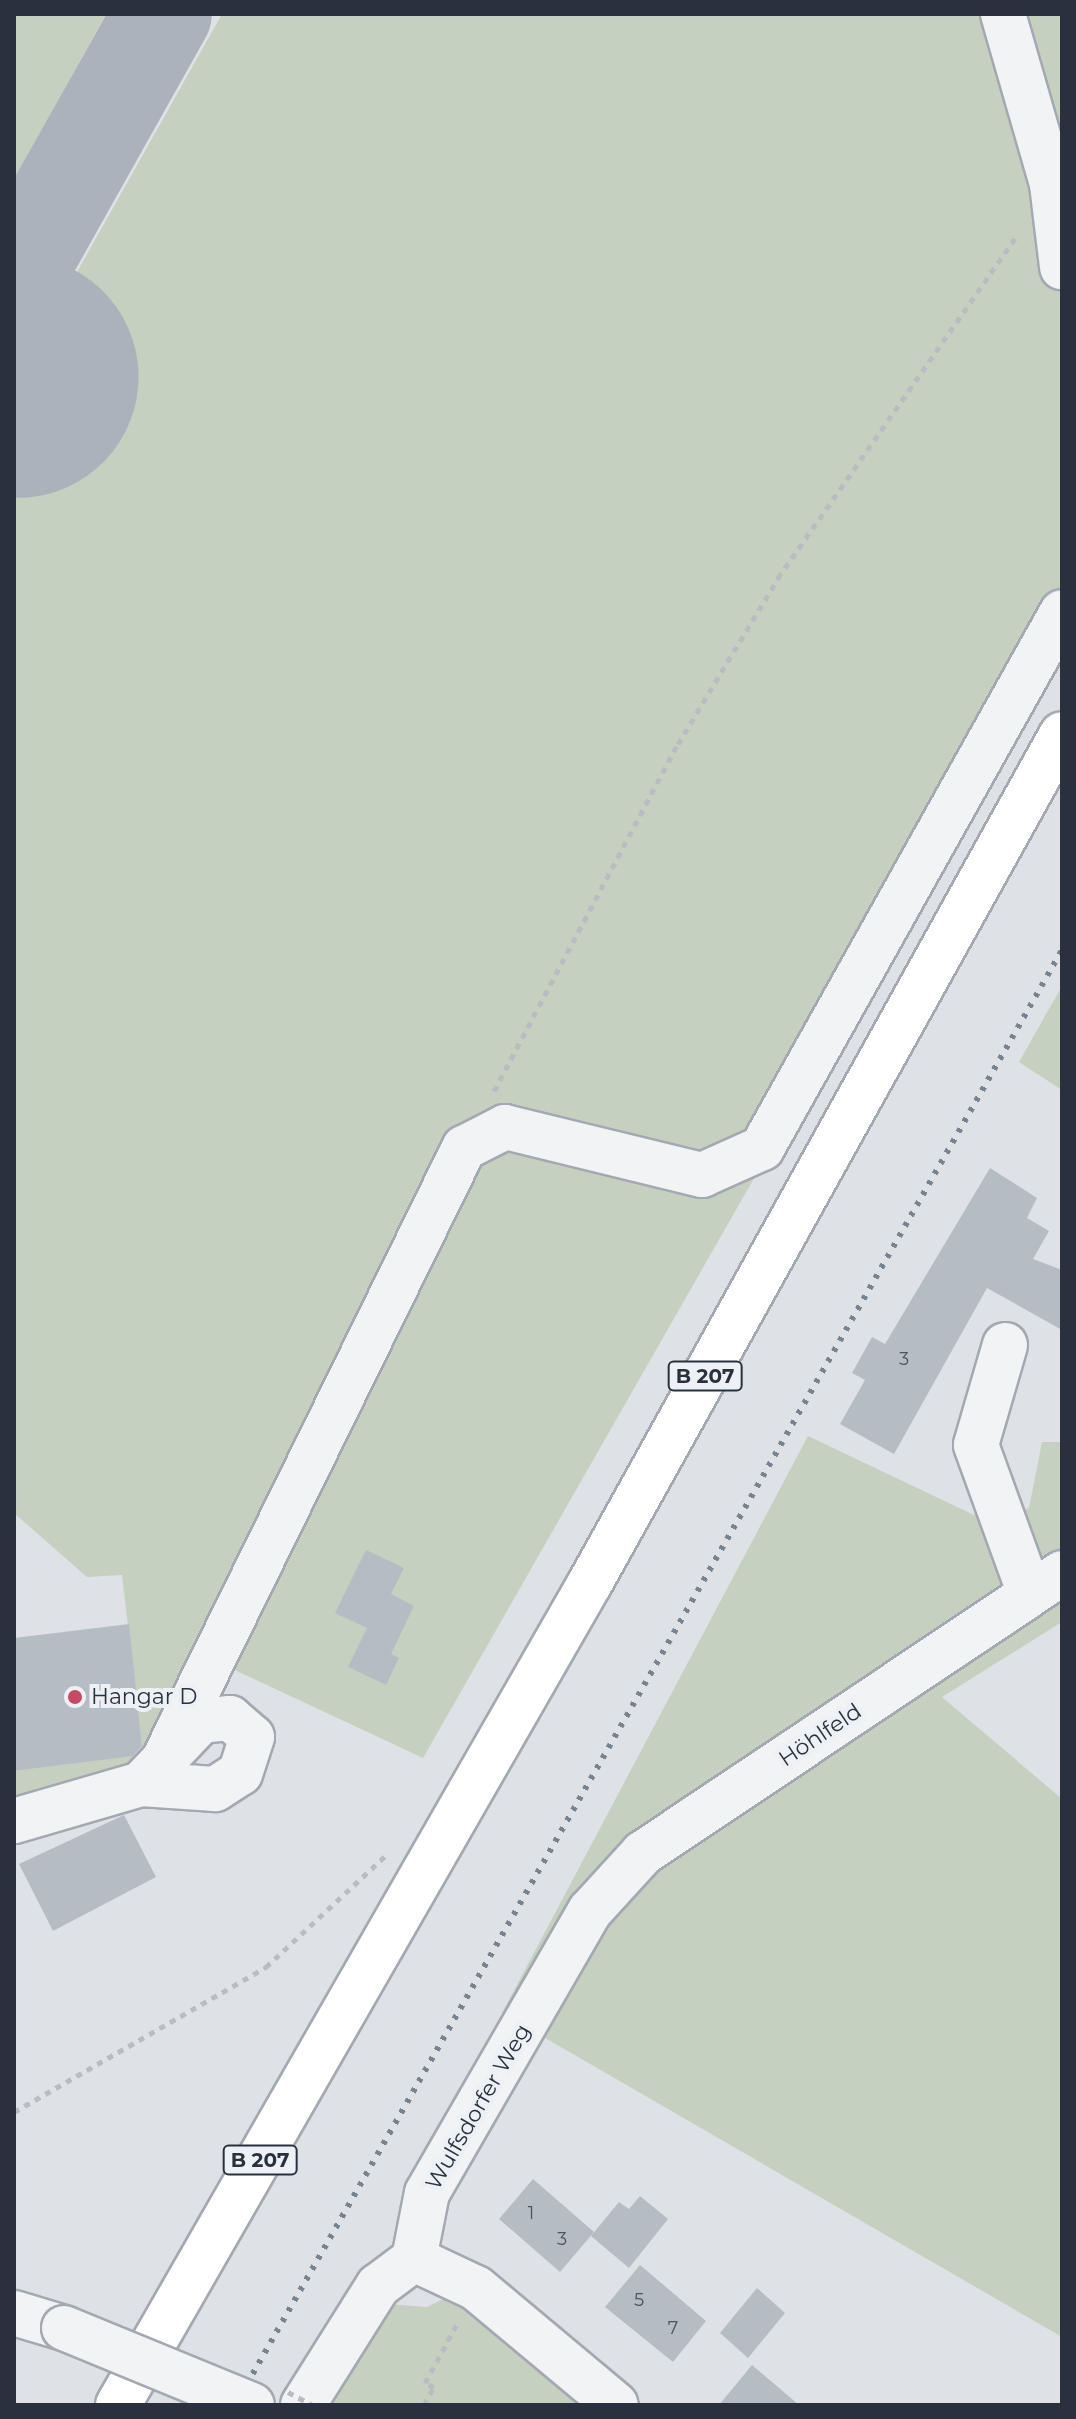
<!DOCTYPE html>
<html>
<head>
<meta charset="utf-8">
<style>
  body { margin:0 }
  #map { position:relative; width:1076px; height:2419px; overflow:hidden; background:#dee2e7; font-family:Montserrat,sans-serif }
  div>[style] { position:absolute }
  .green>* { inset:0; background:#c5d0c0 }
  .taxiway>* { height:98px; margin:-49px; padding:0 49px; transform-origin:49px; border-radius:49px; background:#acb2bb }
  .runway>* { height:242px; margin:-121px; padding:0 121px; transform-origin:121px; border-radius:121px; background:#acb2bb }
  .building>* { inset:0; background:#b6bcc3 }
  .path>* { height:5px; margin-top:-2.5px; transform-origin:0; background:repeating-linear-gradient(90deg,#b9bdc1 0 6px,transparent 0 12px) }
  .roads { filter:drop-shadow(2px 0 #a4a9b1) drop-shadow(-2px 0 #a4a9b1) drop-shadow(0 2px #a4a9b1) drop-shadow(0 -2px #a4a9b1) }
  .minor>* { height:44px; margin:-22px; padding:0 22px; transform-origin:22px; border-radius:22px; background:#f1f3f5 }
  .major>* { height:44px; margin:-22px; padding:0 22px; transform-origin:22px; border-radius:22px; background:#fff }
  .rail>* { height:6px; margin-top:-3px; transform-origin:0; background:repeating-linear-gradient(90deg,#79828f 0 4px,transparent 0 12px) }
  .path-bridge>* { height:5px; margin-top:-2.5px; transform-origin:0; background:repeating-linear-gradient(90deg,#b9bdc1 0 6px,transparent 0 12px) }
  .bridges { filter:drop-shadow(2px 0 #a4a9b1) drop-shadow(-2px 0 #a4a9b1) drop-shadow(0 2px #a4a9b1) drop-shadow(0 -2px #a4a9b1) }
  .minor-bridge>* { height:44px; margin:-22px; padding:0 22px; transform-origin:22px; border-radius:22px; background:#f1f3f5 }
  .dots>* { width:22px; height:22px; translate:-50% -50%; box-sizing:border-box; border:4px solid #edf1f5; border-radius:50% }
  span { translate:-50% -50%; white-space:nowrap; text-align:center; line-height:1.15; -webkit-text-stroke:8px #edf1f5; paint-order:stroke }
  .number-label { font-size:18px; color:#4c545e }
  .number-label span { -webkit-text-stroke-width:0 }
  .shield-label span { padding:2px 6px; background:#edf1f5; border:2px solid; border-radius:6px; -webkit-text-stroke-width:0 }
  .shield-label { font-size:20px; color:#28313d; font-weight:700 }
  .poi-label { font-size:22px; color:#28313d }
  .left { translate:0 -50%; text-align:left }
  .street-label { font-size:22px; color:#28313d }
  .frame { position:absolute; inset:0; border:16px solid #28313d; pointer-events:none }
</style>
</head>
<body>
<div id="map">
  <div class="green">
    <div style="clip-path:polygon(14px 14px,106px 14px,14px 180px)"></div>
    <div style="clip-path:polygon(222px 14px,1062px 14px,1062px 639px,423px 1758px,226px 1666px,145px 1761px,14px 1799px,14px 1771px,143px 1754px,122px 1575px,87px 1577px,14px 1513px,14px 384px)"></div>
    <div style="clip-path:polygon(1062px 986px,1062px 1090px,1019px 1062px)"></div>
    <div style="clip-path:polygon(808px 1436px,995px 1525px,1029px 1508px,1042px 1442px,1062px 1442px,1062px 1622px,942px 1697px,1062px 1799px,1062px 2337px,502px 2013px)"></div>
    <div style="clip-path:polygon(455px 2293px,593px 2405px,338px 2405px,323px 2397px,388px 2304px,427px 2307px)"></div>
  </div>
  <div class="taxiway">
    <div style="left:14px;top:279px;width:304px;rotate:-60.7deg"></div>
  </div>
  <div class="runway">
    <div style="left:14px;top:375px;width:4px;rotate:27deg"></div>
  </div>
  <div class="building">
    <div style="clip-path:polygon(990px 1168px,1037px 1198px,1027px 1218px,1049px 1231px,1033px 1259px,1062px 1270px,1062px 1330px,987px 1288px,894px 1454px,840px 1424px,865px 1380px,852px 1373px,872px 1337px,885px 1344px)"></div>
    <div style="clip-path:polygon(366px 1550px,404px 1568px,391px 1594px,414px 1606px,391px 1654px,399px 1658px,386px 1685px,348px 1667px,367px 1628px,335px 1613px)"></div>
    <div style="clip-path:polygon(129px 1624px,142px 1746px,133px 1756px,14px 1771px,14px 1638px)"></div>
    <div style="clip-path:polygon(124px 1815px,156px 1877px,53px 1931px,19px 1864px)"></div>
    <div style="clip-path:polygon(533px 2179px,594px 2232px,560px 2272px,499px 2219px)"></div>
    <div style="clip-path:polygon(640px 2196px,668px 2219px,629px 2268px,591px 2236px,619px 2202px,629px 2209px)"></div>
    <div style="clip-path:polygon(640px 2265px,706px 2321px,673px 2362px,605px 2307px)"></div>
    <div style="clip-path:polygon(757px 2288px,785px 2313px,748px 2358px,720px 2333px)"></div>
    <div style="clip-path:polygon(752px 2365px,799px 2405px,719px 2405px)"></div>
  </div>
  <div class="path">
    <div style="left:494px;top:1091px;width:393px;rotate:-62.1deg"></div>
    <div style="left:678px;top:744px;width:194px;rotate:-58.9deg"></div>
    <div style="left:778px;top:578px;width:419px;rotate:-55.1deg"></div>
    <div style="left:14px;top:2112px;width:291px;rotate:-29.9deg"></div>
    <div style="left:266px;top:1967px;width:163px;rotate:-43deg"></div>
    <div style="left:424px;top:2405px;width:21px;rotate:-61deg"></div>
    <div style="left:434px;top:2387px;width:10px;rotate:-156deg"></div>
    <div style="left:425px;top:2383px;width:67px;rotate:-61.5deg"></div>
  </div>
  <div class="roads">
    <div class="minor">
      <div style="left:1003px;top:14px;width:177px;rotate:73.9deg"></div>
      <div style="left:1052px;top:184px;width:84px;rotate:83.1deg"></div>
      <div style="left:1005px;top:1345px;width:104px;rotate:106.2deg"></div>
      <div style="left:976px;top:1445px;width:158px;rotate:70.1deg"></div>
      <div style="left:164px;top:1759px;width:681px;rotate:-63.85deg"></div>
      <div style="left:464px;top:1148px;width:46px;rotate:-27.1deg"></div>
      <div style="left:505px;top:1127px;width:203px;rotate:13.7deg"></div>
      <div style="left:702px;top:1175px;width:66px;rotate:-24.2deg"></div>
      <div style="left:762px;top:1148px;width:614px;rotate:-60.76deg"></div>
      <div style="left:14px;top:1821px;width:132px;rotate:-16.2deg"></div>
      <div style="left:141px;top:1784px;width:87px;rotate:-46.4deg"></div>
      <div style="left:201px;top:1721px;width:29px;rotate:-6deg"></div>
      <div style="left:230px;top:1718px;width:29px;rotate:41deg"></div>
      <div style="left:252px;top:1737px;width:38px;rotate:108deg"></div>
      <div style="left:240px;top:1773px;width:30px;rotate:147deg"></div>
      <div style="left:215px;top:1789px;width:74px;rotate:-176.1deg"></div>
      <div style="left:414px;top:2259px;width:67px;rotate:-78.9deg"></div>
      <div style="left:427px;top:2193px;width:326px;rotate:-60deg"></div>
      <div style="left:590px;top:1911px;width:79px;rotate:-47.6deg"></div>
      <div style="left:643px;top:1853px;width:504px;rotate:-33.75deg"></div>
      <div style="left:414px;top:2259px;width:68px;rotate:25.1deg"></div>
      <div style="left:476px;top:2288px;width:182px;rotate:39.9deg"></div>
      <div style="left:14px;top:2313px;width:52px;rotate:16.7deg"></div>
      <div style="left:303px;top:2405px;width:141px;rotate:-57.8deg"></div>
      <div style="left:378px;top:2286px;width:45px;rotate:-36.9deg"></div>
    </div>
    <div class="major">
      <div style="left:118px;top:2405px;width:948px;rotate:-60.14deg"></div>
      <div style="left:590px;top:1583px;width:971px;rotate:-60.93deg"></div>
    </div>
  </div>
  <div class="rail">
    <div style="left:235px;top:2405px;width:1674px;rotate:-60.39deg"></div>
  </div>
  <div class="path-bridge">
    <div style="left:288px;top:2392px;width:27px;rotate:28deg"></div>
  </div>
  <div class="bridges">
    <div class="minor-bridge">
      <div style="left:64px;top:2328px;width:203px;rotate:22.3deg"></div>
    </div>
  </div>
  <div class="dots">
    <div style="left:75px;top:1697px;background:#c54a63"></div>
  </div>
  <div class="number-label">
    <span style="left:904px;top:1359px">3</span>
    <span style="left:531px;top:2213px">1</span>
    <span style="left:562px;top:2239px">3</span>
    <span style="left:639px;top:2300px">5</span>
    <span style="left:673px;top:2328px">7</span>
  </div>
  <div class="shield-label">
    <span style="left:705px;top:1376px">B 207</span>
    <span style="left:260px;top:2160px">B 207</span>
  </div>
  <div class="poi-label">
    <span class="left" style="left:91px;top:1697px">Hangar D</span>
  </div>
  <div class="street-label">
    <span style="left:820px;top:1735px;rotate:-34deg">Höhlfeld</span>
    <span style="left:478px;top:2107px;rotate:-60deg">Wulfsdorfer Weg</span>
  </div>
  <div class="frame"></div>
</div>
</body>
</html>
